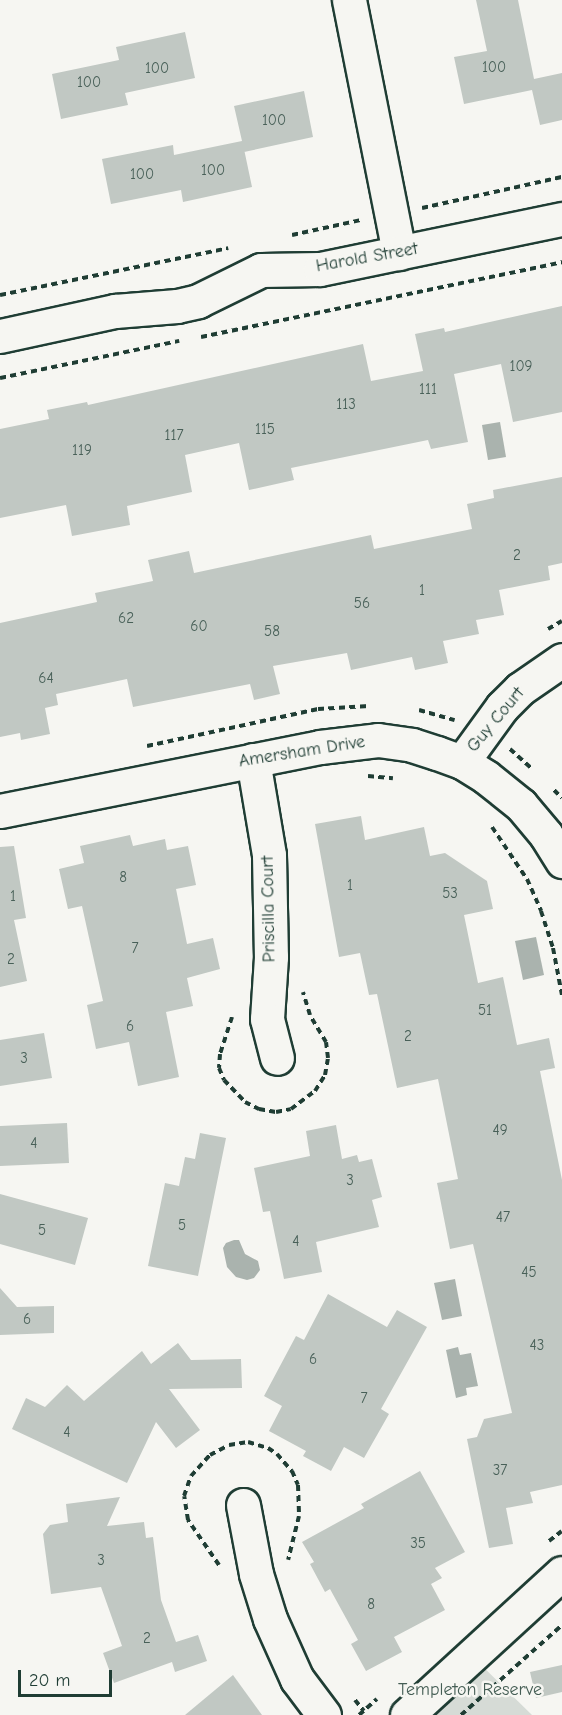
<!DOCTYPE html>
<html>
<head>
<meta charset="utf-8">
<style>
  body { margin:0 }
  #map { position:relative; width:562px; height:1715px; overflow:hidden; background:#f6f6f2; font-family:"Comic Neue",sans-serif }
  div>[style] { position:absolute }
  .green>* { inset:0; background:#d6dbd6 }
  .water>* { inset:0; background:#aab3ae }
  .building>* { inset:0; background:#c1c8c3 }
  .path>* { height:4px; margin-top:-2px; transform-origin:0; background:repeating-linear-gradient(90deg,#1f3d34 0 6px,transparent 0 10.5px) }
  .roads { filter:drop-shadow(2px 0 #1f3d34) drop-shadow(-2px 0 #1f3d34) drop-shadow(0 2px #1f3d34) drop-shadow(0 -2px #1f3d34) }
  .minor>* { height:33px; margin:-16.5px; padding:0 16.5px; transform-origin:16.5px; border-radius:16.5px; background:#f6f6f2 }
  span { translate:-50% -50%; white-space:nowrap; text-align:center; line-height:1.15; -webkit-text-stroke:5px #f6f6f2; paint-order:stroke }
  .number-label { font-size:15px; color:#486058 }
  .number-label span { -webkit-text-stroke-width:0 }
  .street-label { font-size:18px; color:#1f3d34 }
  .park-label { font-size:18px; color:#445d54 }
  .scale { position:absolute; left:18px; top:1670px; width:94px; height:27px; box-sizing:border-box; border:3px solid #1f3d34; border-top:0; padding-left:8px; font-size:18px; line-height:21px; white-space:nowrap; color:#1f3d34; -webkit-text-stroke:4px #f6f6f2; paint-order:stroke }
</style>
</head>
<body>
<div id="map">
  <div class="green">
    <div style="clip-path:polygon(472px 1656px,532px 1715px,407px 1715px)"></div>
  </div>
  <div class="water">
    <div style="clip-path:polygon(500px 422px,506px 457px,488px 460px,482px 425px)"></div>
    <div style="clip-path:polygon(536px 937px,544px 975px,523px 980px,515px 941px)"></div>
    <div style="clip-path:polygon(234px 1240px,239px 1240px,245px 1254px,258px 1261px,260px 1270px,254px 1278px,247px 1280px,236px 1277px,227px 1267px,223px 1248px,226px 1243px)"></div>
    <div style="clip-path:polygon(455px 1279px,462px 1316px,442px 1320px,434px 1283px)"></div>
    <div style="clip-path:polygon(458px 1347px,460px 1355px,471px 1353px,478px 1386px,466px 1388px,467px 1395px,456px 1398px,446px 1350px)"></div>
  </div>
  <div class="building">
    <div style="clip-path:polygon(476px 0,518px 0,534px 79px,562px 73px,562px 120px,540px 125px,532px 90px,464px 104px,454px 57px,487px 51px)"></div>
    <div style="clip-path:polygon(185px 32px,195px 78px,125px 93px,128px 105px,61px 119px,52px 74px,119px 60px,116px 47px)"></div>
    <div style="clip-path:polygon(304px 91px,313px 137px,244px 152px,244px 149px,252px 187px,183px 202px,181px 190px,111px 204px,102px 159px,173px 145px,174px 155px,242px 141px,234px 106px)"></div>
    <div style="clip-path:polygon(562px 306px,562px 412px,513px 422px,501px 364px,454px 374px,468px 442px,431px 449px,428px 440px,291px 468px,294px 480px,249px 490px,239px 443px,185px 455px,192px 492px,127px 506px,130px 525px,72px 536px,66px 505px,0 518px,0 429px,49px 419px,47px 410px,87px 402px,88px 405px,363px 344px,371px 381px,423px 371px,415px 334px,444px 328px,445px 332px)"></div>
    <div style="clip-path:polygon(562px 477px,562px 563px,548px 566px,550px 580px,499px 590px,504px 615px,476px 620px,479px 634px,443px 641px,448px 663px,415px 670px,412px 657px,351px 670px,347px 653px,273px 666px,280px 694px,254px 700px,250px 684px,133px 707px,127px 679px,56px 694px,58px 705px,45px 708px,50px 734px,21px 740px,20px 733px,0 737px,0 623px,97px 602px,95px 593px,153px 581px,148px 560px,189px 551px,194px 573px,371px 535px,374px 549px,472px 529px,467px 504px,494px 498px,493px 490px)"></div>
    <div style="clip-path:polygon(361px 816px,365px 840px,424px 827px,430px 856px,445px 853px,487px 881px,493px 909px,464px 915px,478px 983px,503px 977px,517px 1045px,549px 1038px,555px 1068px,540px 1071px,562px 1180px,562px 1485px,530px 1492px,533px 1503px,506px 1508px,513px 1544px,489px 1548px,467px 1439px,477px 1437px,484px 1419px,512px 1413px,473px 1244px,450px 1249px,437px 1183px,458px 1179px,438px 1079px,397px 1088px,377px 994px,369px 995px,360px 953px,339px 957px,315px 824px)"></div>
    <div style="clip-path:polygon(130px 835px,133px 846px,165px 839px,167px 850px,188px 846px,196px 885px,176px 889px,187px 944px,213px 938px,220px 969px,187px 978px,193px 1006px,166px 1012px,179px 1077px,138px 1086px,129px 1042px,96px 1049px,87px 1005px,103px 1001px,82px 906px,68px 909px,59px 869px,84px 863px,80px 846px)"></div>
    <div style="clip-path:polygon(14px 846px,26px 918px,14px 920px,27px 981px,0 987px,0 847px)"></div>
    <div style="clip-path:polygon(44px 1033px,52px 1078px,0 1086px,0 1040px)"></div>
    <div style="clip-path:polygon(67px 1123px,69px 1163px,0 1166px,0 1126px)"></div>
    <div style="clip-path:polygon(336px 1125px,342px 1159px,357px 1155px,359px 1162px,372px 1159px,382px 1197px,372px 1200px,379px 1227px,316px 1242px,322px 1272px,284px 1279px,270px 1211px,263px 1212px,254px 1168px,310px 1156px,306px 1131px)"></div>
    <div style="clip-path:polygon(200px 1133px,226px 1138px,198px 1276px,148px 1266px,165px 1183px,179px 1186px,185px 1157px,195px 1159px)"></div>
    <div style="clip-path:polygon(0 1194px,88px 1218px,75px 1265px,0 1244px)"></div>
    <div style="clip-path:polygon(0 1288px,17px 1307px,54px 1306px,54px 1333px,0 1335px)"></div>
    <div style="clip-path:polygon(328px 1294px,387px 1327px,397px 1310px,427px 1327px,381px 1409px,389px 1414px,364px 1458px,344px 1447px,331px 1471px,303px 1456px,306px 1451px,269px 1431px,282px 1406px,264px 1396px,296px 1336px,304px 1340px)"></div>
    <div style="clip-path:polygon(178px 1343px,191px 1360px,241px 1359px,242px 1388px,169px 1389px,200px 1430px,176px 1448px,156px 1422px,127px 1483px,12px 1429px,26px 1398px,45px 1407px,67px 1385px,84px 1401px,142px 1351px,151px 1364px)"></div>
    <div style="clip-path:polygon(420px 1471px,465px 1552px,435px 1568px,442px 1578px,431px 1584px,445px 1610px,394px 1637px,402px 1652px,366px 1671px,351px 1644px,358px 1640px,330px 1589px,325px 1592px,310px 1564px,314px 1562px,302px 1542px,364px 1508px,361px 1504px)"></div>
    <div style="clip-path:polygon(120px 1497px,107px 1526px,144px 1522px,146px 1538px,153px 1537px,161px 1600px,176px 1642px,198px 1635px,207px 1661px,175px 1672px,172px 1662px,114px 1683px,103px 1653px,122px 1646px,101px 1587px,51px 1594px,43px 1534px,50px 1525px,68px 1522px,66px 1504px)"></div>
    <div style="clip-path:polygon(562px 1665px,562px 1692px,536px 1698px,530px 1672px)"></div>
    <div style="clip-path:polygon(233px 1675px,262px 1715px,185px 1715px)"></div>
  </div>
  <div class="path">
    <div style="left:422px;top:208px;width:143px;rotate:-12.5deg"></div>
    <div style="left:292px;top:235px;width:71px;rotate:-12.3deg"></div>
    <div style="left:0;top:295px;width:233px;rotate:-11.6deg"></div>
    <div style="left:201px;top:337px;width:369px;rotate:-11.7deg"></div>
    <div style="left:0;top:378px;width:183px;rotate:-11.7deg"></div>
    <div style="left:548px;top:629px;width:16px;rotate:-30deg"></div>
    <div style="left:419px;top:710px;width:37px;rotate:16deg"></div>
    <div style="left:147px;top:746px;width:175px;rotate:-12.2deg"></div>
    <div style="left:318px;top:709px;width:51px;rotate:-3.4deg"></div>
    <div style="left:510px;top:749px;width:28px;rotate:42deg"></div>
    <div style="left:368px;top:776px;width:25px;rotate:5deg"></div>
    <div style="left:554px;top:790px;width:11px;rotate:45deg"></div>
    <div style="left:492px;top:827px;width:63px;rotate:56.1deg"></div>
    <div style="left:527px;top:879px;width:35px;rotate:66deg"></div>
    <div style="left:541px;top:911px;width:39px;rotate:72deg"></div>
    <div style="left:553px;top:948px;width:48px;rotate:79.2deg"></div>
    <div style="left:232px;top:1017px;width:39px;rotate:108deg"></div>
    <div style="left:220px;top:1054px;width:14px;rotate:94deg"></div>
    <div style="left:219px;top:1068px;width:13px;rotate:67deg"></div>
    <div style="left:224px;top:1080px;width:30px;rotate:46deg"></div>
    <div style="left:245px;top:1102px;width:16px;rotate:27deg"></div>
    <div style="left:259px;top:1109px;width:17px;rotate:10deg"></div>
    <div style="left:276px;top:1112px;width:15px;rotate:-11deg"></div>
    <div style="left:291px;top:1109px;width:30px;rotate:-37deg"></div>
    <div style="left:315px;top:1091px;width:19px;rotate:-58deg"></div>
    <div style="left:325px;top:1075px;width:17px;rotate:-80deg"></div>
    <div style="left:328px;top:1058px;width:16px;rotate:-97deg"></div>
    <div style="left:326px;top:1042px;width:31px;rotate:-121deg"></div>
    <div style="left:310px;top:1015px;width:24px;rotate:-107deg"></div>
    <div style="left:549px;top:1541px;width:16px;rotate:-38deg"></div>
    <div style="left:219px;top:1565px;width:55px;rotate:-124.6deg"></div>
    <div style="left:188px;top:1520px;width:24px;rotate:-99deg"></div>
    <div style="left:184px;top:1496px;width:21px;rotate:-71deg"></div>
    <div style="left:191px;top:1476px;width:28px;rotate:-48deg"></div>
    <div style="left:210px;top:1455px;width:21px;rotate:-28deg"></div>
    <div style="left:229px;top:1445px;width:19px;rotate:-9deg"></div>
    <div style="left:248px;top:1442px;width:21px;rotate:17deg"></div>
    <div style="left:268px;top:1448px;width:11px;rotate:34deg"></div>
    <div style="left:277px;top:1454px;width:23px;rotate:49deg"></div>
    <div style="left:292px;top:1471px;width:15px;rotate:67deg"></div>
    <div style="left:298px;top:1485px;width:31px;rotate:88deg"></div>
    <div style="left:299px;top:1516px;width:45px;rotate:104deg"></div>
    <div style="left:355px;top:1700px;width:14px;rotate:51deg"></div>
    <div style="left:359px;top:1715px;width:24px;rotate:-42deg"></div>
    <div style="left:461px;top:1715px;width:135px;rotate:-41.7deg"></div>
  </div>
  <div class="roads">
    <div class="minor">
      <div style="left:349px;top:0;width:258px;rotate:78.8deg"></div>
      <div style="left:0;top:336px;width:118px;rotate:-12.3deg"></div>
      <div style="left:115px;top:311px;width:62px;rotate:-4.6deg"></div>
      <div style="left:177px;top:306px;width:22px;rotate:-13deg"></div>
      <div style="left:198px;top:301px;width:70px;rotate:-26.2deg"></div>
      <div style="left:261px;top:270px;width:59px;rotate:-1deg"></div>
      <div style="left:320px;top:269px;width:247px;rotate:-11.7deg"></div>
      <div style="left:253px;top:760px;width:96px;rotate:80.4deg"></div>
      <div style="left:269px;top:855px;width:102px;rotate:88.9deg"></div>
      <div style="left:271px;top:957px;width:62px;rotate:93.7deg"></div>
      <div style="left:267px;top:1019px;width:40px;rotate:75.6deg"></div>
      <div style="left:462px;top:762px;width:68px;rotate:-54deg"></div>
      <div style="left:502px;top:707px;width:25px;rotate:-45deg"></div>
      <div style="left:520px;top:689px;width:51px;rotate:-34.6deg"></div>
      <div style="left:0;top:811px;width:326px;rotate:-11.3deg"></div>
      <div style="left:320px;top:747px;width:58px;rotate:-6.9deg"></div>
      <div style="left:378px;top:740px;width:34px;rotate:8deg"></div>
      <div style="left:412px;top:745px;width:26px;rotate:18deg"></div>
      <div style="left:437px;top:753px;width:27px;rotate:20deg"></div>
      <div style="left:462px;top:762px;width:28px;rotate:32deg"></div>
      <div style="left:486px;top:777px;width:45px;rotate:38.7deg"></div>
      <div style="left:521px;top:805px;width:39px;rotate:50deg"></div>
      <div style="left:546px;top:835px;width:31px;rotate:58deg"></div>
      <div style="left:243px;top:1505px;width:70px;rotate:79.3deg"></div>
      <div style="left:256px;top:1574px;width:47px;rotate:72.7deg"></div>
      <div style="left:270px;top:1619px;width:66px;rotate:65.8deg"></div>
      <div style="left:297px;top:1679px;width:45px;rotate:53.1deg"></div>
      <div style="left:407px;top:1715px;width:210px;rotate:-42.5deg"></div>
    </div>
  </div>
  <div class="number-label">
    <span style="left:494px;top:68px">100</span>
    <span style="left:157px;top:69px">100</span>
    <span style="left:89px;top:83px">100</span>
    <span style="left:274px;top:121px">100</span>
    <span style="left:213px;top:171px">100</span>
    <span style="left:142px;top:175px">100</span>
    <span style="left:521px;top:367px">109</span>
    <span style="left:428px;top:390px">111</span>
    <span style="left:346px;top:405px">113</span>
    <span style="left:265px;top:430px">115</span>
    <span style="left:174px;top:436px">117</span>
    <span style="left:82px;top:451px">119</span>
    <span style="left:517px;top:556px">2</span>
    <span style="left:422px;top:591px">1</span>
    <span style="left:362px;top:604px">56</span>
    <span style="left:126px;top:619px">62</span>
    <span style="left:199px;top:627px">60</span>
    <span style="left:272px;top:632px">58</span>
    <span style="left:46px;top:679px">64</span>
    <span style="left:123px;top:878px">8</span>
    <span style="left:350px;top:886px">1</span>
    <span style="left:450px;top:894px">53</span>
    <span style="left:13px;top:897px">1</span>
    <span style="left:135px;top:949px">7</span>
    <span style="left:11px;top:960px">2</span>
    <span style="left:485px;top:1011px">51</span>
    <span style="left:130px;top:1027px">6</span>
    <span style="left:408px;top:1037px">2</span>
    <span style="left:24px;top:1059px">3</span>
    <span style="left:500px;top:1131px">49</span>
    <span style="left:34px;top:1144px">4</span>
    <span style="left:350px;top:1181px">3</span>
    <span style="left:503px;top:1218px">47</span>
    <span style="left:182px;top:1226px">5</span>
    <span style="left:42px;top:1231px">5</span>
    <span style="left:296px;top:1242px">4</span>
    <span style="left:529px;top:1273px">45</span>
    <span style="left:27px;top:1320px">6</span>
    <span style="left:537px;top:1346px">43</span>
    <span style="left:313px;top:1360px">6</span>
    <span style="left:364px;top:1399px">7</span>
    <span style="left:67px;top:1433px">4</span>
    <span style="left:500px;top:1471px">37</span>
    <span style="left:418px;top:1544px">35</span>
    <span style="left:101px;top:1561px">3</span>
    <span style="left:371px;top:1605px">8</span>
    <span style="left:147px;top:1639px">2</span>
  </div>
  <div class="street-label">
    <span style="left:367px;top:258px;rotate:-10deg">Harold Street</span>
    <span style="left:496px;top:720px;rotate:-50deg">Guy Court</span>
    <span style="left:302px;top:752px;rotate:-9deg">Amersham Drive</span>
    <span style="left:269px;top:909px;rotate:-91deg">Priscilla Court</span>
  </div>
  <div class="park-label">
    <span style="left:470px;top:1690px">Templeton Reserve</span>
  </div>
  <div class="scale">20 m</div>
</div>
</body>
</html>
